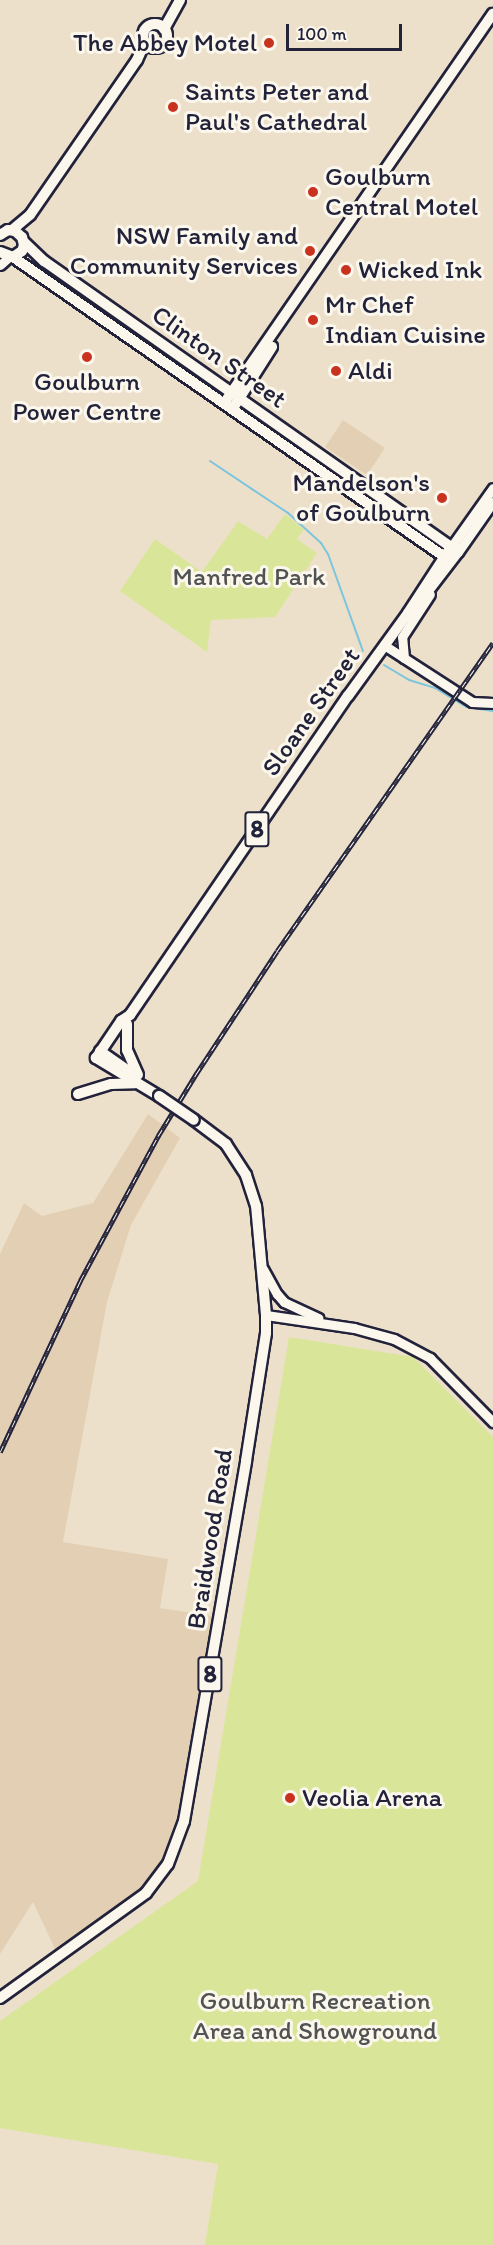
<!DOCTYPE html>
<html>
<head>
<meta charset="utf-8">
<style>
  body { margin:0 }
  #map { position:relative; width:493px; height:2245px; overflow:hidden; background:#ede0cb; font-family:Itim,sans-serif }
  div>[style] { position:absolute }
  .built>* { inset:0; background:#e3d0b4 }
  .green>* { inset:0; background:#d9e699 }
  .stream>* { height:2px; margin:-1px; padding:0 1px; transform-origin:1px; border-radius:1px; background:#7cc5dc }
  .roads { filter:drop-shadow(2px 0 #22223b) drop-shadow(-2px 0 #22223b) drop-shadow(0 2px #22223b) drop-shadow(0 -2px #22223b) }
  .tertiary>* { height:9px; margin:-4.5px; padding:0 4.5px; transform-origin:4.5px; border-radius:4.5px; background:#fbf7ec }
  .secondary>* { height:10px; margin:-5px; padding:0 5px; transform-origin:5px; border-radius:5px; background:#fbf7ec }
  .secondary>.ring { margin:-5px; padding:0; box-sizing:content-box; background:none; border:10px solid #fbf7ec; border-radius:50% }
  .primary>* { height:10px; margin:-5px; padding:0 5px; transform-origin:5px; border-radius:5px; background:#fbf7ec }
  .rail>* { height:4.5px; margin-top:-2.25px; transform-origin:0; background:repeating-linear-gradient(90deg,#fbf7ec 0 7px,#22223b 0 14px); box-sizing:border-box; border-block:2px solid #22223b }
  .bridges { filter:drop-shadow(2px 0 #22223b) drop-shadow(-2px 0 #22223b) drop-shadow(0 2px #22223b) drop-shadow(0 -2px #22223b) }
  .primary-bridge>* { height:10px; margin:-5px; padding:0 5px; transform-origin:5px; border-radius:5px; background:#fbf7ec }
  .dots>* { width:16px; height:16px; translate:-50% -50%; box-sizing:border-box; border:3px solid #fbf7ec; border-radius:50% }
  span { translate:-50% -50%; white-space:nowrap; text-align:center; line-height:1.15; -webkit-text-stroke:6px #fbf7ec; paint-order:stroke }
  .shield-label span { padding:2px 4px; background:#fbf7ec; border:2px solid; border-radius:4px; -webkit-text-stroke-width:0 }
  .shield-label { font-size:24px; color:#22223b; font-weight:700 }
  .poi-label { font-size:26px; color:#22223b }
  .right { translate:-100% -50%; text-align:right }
  .left { translate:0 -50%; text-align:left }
  .street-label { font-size:26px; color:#22223b }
  .park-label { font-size:26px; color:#505352 }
  .scale { position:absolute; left:286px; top:24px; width:116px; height:27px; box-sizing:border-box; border:3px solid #22223b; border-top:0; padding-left:8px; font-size:18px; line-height:21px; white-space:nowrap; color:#22223b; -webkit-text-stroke:4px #fbf7ec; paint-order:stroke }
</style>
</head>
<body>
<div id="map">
  <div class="built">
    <div style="clip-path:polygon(343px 420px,385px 448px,367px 475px,325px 447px)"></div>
    <div style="clip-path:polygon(148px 1114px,180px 1138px,131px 1225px,107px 1302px,63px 1542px,168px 1559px,160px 1608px,213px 1616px,183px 1803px,169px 1849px,154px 1873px,138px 1891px,56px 1951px,33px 1902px,0 1954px,0 1254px,24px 1203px,42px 1216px,93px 1203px)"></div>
  </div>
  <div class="green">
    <div style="clip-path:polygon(285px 514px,304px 529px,297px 539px,317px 553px,275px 617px,211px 620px,207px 652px,120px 591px,155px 539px,202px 572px,238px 521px,267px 539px)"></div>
    <div style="clip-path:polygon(289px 1337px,413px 1357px,493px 1437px,493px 2245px,205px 2245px,218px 2164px,0 2128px,0 2021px,198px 1881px)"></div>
  </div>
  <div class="stream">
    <div style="left:210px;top:461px;width:94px;rotate:33.7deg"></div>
    <div style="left:288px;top:513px;width:45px;rotate:42.3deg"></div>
    <div style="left:321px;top:543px;width:13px;rotate:58deg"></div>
    <div style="left:328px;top:554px;width:103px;rotate:70.2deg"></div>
    <div style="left:384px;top:665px;width:29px;rotate:31deg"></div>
    <div style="left:409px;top:680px;width:27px;rotate:17deg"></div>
    <div style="left:435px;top:688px;width:37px;rotate:31deg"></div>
    <div style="left:467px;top:707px;width:26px;rotate:9deg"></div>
  </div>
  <div class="roads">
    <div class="tertiary">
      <div style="left:0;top:265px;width:12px;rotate:-42deg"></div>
      <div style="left:451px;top:547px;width:72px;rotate:-54.6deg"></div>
      <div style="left:458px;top:552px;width:61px;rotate:-55deg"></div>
      <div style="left:384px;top:645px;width:105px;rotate:32.9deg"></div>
      <div style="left:472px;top:702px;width:21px;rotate:3deg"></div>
      <div style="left:404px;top:658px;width:21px;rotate:-95deg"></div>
      <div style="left:402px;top:637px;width:51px;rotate:-56.9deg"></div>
      <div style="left:263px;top:1269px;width:29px;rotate:61deg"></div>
      <div style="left:277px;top:1294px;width:11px;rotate:49deg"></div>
      <div style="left:284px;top:1302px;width:38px;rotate:25deg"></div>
      <div style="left:266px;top:1315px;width:89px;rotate:8.4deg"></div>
      <div style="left:354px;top:1328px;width:41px;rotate:15.4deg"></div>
      <div style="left:394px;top:1339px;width:41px;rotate:27.8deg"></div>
      <div style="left:430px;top:1358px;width:90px;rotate:45.5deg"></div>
    </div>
    <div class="secondary">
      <div class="ring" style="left:143px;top:24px;width:14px;height:14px"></div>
      <div style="left:164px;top:29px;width:33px;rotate:-61deg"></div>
      <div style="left:12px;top:230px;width:23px;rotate:-40deg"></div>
      <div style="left:30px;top:215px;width:188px;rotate:-55.4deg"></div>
      <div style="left:137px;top:60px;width:20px;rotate:-66deg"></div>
    </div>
    <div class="primary">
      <div style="left:0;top:235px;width:9px;rotate:-32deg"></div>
      <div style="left:8px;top:230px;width:7px;rotate:8deg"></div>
      <div style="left:15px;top:231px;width:9px;rotate:41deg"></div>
      <div style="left:22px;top:237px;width:8px;rotate:76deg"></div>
      <div style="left:24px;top:245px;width:6px;rotate:108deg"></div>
      <div style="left:22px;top:251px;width:11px;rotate:146deg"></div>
      <div style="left:13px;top:257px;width:14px;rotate:-159deg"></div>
      <div style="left:24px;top:242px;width:28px;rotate:44deg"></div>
      <div style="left:44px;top:261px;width:506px;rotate:35.1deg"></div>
      <div style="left:458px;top:552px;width:59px;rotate:127.5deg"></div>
      <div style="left:13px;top:257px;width:531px;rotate:34.8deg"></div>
      <div style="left:227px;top:399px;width:468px;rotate:-55.4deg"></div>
      <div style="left:235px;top:405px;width:69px;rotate:-57.5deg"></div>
      <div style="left:127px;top:1024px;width:26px;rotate:90deg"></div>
      <div style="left:127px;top:1050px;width:27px;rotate:66deg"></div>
      <div style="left:100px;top:1051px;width:39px;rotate:35deg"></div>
      <div style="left:78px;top:1094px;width:34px;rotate:-17deg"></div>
      <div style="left:111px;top:1084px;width:24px;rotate:-2deg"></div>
      <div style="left:159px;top:1096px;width:74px;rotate:-148.9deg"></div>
      <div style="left:96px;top:1058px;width:45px;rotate:-56deg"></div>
      <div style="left:121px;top:1021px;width:11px;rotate:-34deg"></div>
      <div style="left:130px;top:1015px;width:386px;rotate:-55.7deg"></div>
      <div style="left:348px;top:696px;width:102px;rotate:-54.1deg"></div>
      <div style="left:408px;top:613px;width:79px;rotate:-56.9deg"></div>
      <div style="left:0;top:1998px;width:180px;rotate:-35.7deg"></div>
      <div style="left:146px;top:1893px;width:36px;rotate:-53deg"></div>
      <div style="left:168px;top:1864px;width:46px;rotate:-69.6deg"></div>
      <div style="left:184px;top:1821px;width:365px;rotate:-80.2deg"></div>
      <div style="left:246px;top:1461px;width:130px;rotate:-81.1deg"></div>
      <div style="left:266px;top:1333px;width:18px;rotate:-90deg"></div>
      <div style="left:266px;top:1315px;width:109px;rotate:-95.2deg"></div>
      <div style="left:256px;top:1206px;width:33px;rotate:-108deg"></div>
      <div style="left:246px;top:1175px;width:37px;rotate:-123deg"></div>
      <div style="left:226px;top:1144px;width:40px;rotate:-143deg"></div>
    </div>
  </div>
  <div class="rail">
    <div style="left:0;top:1452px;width:189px;rotate:-64.9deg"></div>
    <div style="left:80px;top:1281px;width:165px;rotate:-61.7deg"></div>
    <div style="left:158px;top:1136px;width:73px;rotate:-58.5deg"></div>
    <div style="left:196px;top:1074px;width:147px;rotate:-56.6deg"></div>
    <div style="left:277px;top:951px;width:376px;rotate:-55deg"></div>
  </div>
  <div class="bridges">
    <div class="primary-bridge">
      <div style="left:159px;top:1096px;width:42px;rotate:34.4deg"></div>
    </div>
  </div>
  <div class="dots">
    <div style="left:269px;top:43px;background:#c8321e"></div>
    <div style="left:173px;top:107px;background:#c8321e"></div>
    <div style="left:313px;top:192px;background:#c8321e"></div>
    <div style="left:310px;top:251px;background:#c8321e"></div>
    <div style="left:346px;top:270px;background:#c8321e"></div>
    <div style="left:313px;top:320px;background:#c8321e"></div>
    <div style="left:87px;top:357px;background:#c8321e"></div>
    <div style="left:336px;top:371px;background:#c8321e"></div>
    <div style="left:442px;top:498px;background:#c8321e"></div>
    <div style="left:290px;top:1798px;background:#c8321e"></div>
  </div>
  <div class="shield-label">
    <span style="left:257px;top:829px">8</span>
    <span style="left:210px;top:1674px">8</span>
  </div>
  <div class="poi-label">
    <span class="right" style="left:257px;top:43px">The Abbey Motel</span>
    <span class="left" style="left:185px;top:107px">Saints Peter and<br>Paul's Cathedral</span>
    <span class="left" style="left:325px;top:192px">Goulburn<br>Central Motel</span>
    <span class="right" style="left:298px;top:251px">NSW Family and<br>Community Services</span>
    <span class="left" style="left:358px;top:270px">Wicked Ink</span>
    <span class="left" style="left:325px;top:320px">Mr Chef<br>Indian Cuisine</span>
    <span class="left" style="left:348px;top:371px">Aldi</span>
    <span style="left:87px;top:397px">Goulburn<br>Power Centre</span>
    <span class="right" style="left:430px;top:498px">Mandelson's<br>of Goulburn</span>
    <span class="left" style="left:302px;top:1798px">Veolia Arena</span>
  </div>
  <div class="street-label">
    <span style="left:219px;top:357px;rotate:35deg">Clinton Street</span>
    <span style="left:311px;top:712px;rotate:-55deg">Sloane Street</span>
    <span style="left:210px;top:1539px;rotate:-81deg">Braidwood Road</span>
  </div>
  <div class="park-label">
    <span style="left:249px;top:577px">Manfred Park</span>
    <span style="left:315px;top:2016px">Goulburn Recreation<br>Area and Showground</span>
  </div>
  <div class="scale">100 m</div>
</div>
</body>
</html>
